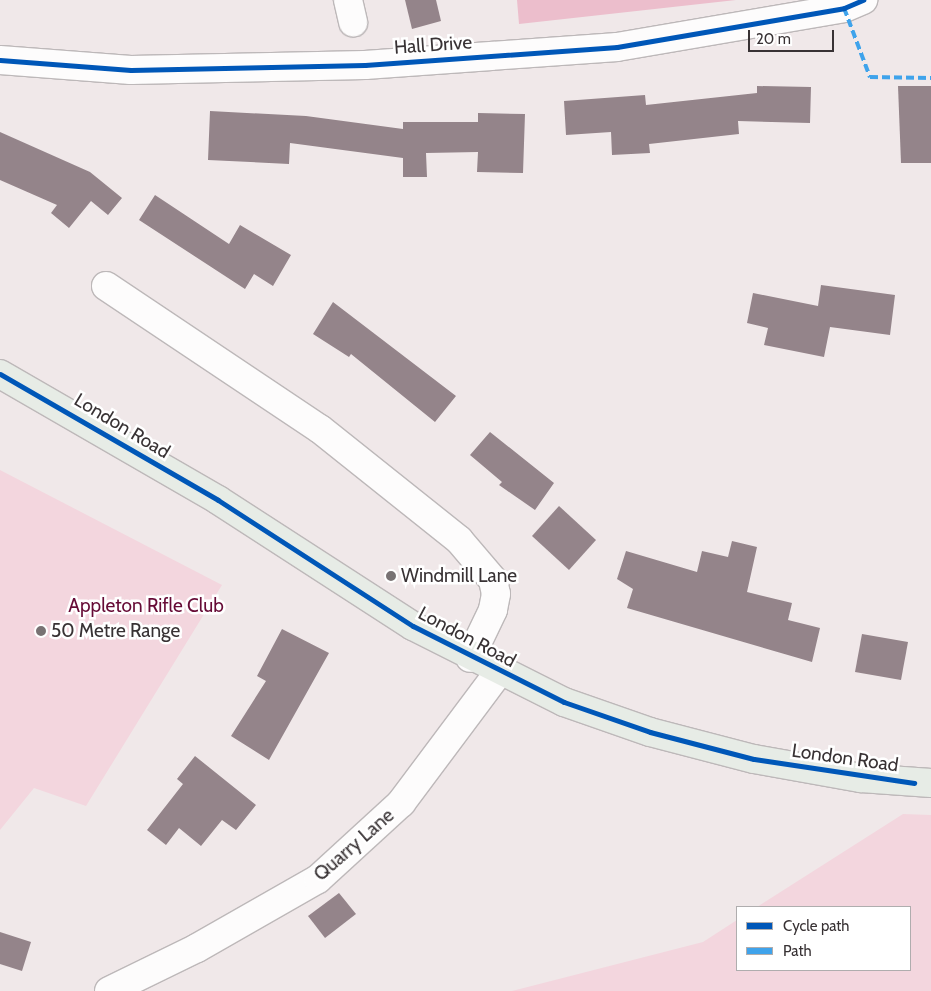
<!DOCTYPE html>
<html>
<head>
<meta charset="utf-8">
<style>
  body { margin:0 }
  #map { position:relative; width:931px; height:991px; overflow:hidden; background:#f0e8e9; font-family:Cabin,sans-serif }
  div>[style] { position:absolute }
  .green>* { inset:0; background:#f3d6de }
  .forest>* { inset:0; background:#ecbecc }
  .building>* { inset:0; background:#94848a }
  .roads { filter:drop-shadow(1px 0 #bdb8b9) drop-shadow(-1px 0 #bdb8b9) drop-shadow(0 1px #bdb8b9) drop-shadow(0 -1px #bdb8b9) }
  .minor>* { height:28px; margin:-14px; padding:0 14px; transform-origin:14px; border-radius:14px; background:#fdfcfc }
  .highway>* { height:28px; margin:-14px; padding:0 14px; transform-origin:14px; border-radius:14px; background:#e7ece6 }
  .quiet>* { height:4px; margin-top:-2px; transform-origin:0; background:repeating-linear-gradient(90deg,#3fa3eb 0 8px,transparent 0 12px) }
  .cycleway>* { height:5px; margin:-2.5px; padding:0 2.5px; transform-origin:2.5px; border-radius:2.5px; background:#0057b8 }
  .dots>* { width:14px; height:14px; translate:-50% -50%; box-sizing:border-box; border:2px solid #fff; border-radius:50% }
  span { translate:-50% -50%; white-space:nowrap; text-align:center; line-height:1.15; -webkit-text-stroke:5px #fff; paint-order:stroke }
  .street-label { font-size:19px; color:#383234 }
  .poi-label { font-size:19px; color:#383234 }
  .left { translate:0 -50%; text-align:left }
  .park-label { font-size:19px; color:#660b36 }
  .legend { position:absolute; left:736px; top:906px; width:175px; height:65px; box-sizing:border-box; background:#fff; border:1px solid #afadae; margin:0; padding:6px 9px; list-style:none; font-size:15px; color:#383234 }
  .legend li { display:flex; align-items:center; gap:10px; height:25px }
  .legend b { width:25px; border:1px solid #afadae }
  .scale { position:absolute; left:748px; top:30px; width:86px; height:22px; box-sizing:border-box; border:2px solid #383234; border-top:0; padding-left:6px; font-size:15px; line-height:18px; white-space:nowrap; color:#383234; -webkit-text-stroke:4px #fff; paint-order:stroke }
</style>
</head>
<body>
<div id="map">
  <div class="green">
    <div style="clip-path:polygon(0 470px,222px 585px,86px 806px,34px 788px,0 830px)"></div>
    <div style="clip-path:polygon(903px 814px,931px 815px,931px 991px,512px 991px,703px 942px,737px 920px,737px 970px,910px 970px,910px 907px,757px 907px)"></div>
  </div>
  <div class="forest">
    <div style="clip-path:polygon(517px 0,736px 0,519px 24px)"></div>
  </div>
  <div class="building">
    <div style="clip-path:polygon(405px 0,436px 0,441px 21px,412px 29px)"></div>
    <div style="clip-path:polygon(757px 86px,811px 87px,810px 123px,738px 121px,739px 134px,649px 144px,650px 153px,612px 155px,611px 132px,566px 135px,564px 101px,645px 95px,646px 105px,757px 93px)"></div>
    <div style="clip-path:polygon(898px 86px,931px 86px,931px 163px,901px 163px)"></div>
    <div style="clip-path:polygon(210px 111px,306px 116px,403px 129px,403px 122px,478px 122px,478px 113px,525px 114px,523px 173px,477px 172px,478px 152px,426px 153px,427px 177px,403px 177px,403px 158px,290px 143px,289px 164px,208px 160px)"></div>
    <div style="clip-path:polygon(0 132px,90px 172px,122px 198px,108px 215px,91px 201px,69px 228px,51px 213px,57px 205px,0 180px)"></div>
    <div style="clip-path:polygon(155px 195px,229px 244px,240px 225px,291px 255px,273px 286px,254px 274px,245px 289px,139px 220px)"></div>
    <div style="clip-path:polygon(821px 285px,895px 295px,890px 335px,830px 327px,824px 357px,764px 345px,768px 328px,747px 323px,753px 293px,818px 306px)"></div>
    <div style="clip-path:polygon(333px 302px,456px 396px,435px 422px,351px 354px,349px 357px,313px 334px)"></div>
    <div style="clip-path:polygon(490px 432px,554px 483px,535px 510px,499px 485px,502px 482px,470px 455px)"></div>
    <div style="clip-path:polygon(559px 506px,596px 540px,569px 570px,532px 536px)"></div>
    <div style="clip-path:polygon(732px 541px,757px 547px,747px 592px,792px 603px,788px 620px,820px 628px,812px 662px,627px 608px,633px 589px,617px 579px,626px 551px,697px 572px,702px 551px,728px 557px)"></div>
    <div style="clip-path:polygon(282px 629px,329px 653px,269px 760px,231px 736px,266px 681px,257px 676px)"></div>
    <div style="clip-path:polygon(862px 634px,908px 642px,901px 680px,855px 672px)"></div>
    <div style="clip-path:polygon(195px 756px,256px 805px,236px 830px,222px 820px,201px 846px,179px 828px,166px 845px,147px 830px,183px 784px,177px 779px)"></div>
    <div style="clip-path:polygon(339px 893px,356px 914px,325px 938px,308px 916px)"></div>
    <div style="clip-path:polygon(0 932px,31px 942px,22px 971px,0 964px)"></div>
  </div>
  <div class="roads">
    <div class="minor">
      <div style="left:348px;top:0;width:23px;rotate:77deg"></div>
      <div style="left:0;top:60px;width:131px;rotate:4.4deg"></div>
      <div style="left:131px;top:70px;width:234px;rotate:-1.2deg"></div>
      <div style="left:365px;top:65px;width:253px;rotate:-4.1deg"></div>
      <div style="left:617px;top:47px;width:230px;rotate:-9.7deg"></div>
      <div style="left:844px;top:8px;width:21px;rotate:-23deg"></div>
      <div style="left:106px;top:286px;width:257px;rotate:33.8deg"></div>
      <div style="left:320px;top:429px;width:178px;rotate:38.6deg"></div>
      <div style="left:459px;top:540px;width:52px;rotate:49.6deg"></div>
      <div style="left:493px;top:580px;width:14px;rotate:78deg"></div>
      <div style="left:496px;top:594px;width:16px;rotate:101deg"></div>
      <div style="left:493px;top:610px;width:53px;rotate:115.6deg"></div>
      <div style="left:109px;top:991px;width:98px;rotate:-26deg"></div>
      <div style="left:197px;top:948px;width:139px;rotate:-29.7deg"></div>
      <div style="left:318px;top:879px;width:113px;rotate:-42.5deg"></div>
      <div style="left:401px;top:803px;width:164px;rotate:-53.2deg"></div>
    </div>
    <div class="highway">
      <div style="left:0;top:374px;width:252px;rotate:30deg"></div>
      <div style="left:218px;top:500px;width:232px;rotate:32.9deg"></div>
      <div style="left:413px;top:626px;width:169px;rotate:26.7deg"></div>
      <div style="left:564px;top:702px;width:91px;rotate:19.2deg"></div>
      <div style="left:650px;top:732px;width:107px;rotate:14.6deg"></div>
      <div style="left:754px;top:759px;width:109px;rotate:10.1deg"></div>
      <div style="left:861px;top:778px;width:70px;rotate:4.1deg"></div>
    </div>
  </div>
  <div class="quiet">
    <div style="left:844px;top:8px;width:74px;rotate:69.4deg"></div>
    <div style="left:870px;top:77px;width:61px;rotate:0.9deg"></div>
  </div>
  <div class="cycleway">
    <div style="left:0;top:60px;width:131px;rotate:4.4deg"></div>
    <div style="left:131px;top:70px;width:234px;rotate:-1.2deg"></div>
    <div style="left:365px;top:65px;width:253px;rotate:-4.1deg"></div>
    <div style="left:617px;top:47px;width:230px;rotate:-9.7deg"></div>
    <div style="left:844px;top:8px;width:21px;rotate:-23deg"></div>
    <div style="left:0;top:374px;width:252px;rotate:30deg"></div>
    <div style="left:218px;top:500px;width:232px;rotate:32.9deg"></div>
    <div style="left:413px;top:626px;width:169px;rotate:26.7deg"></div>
    <div style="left:564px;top:702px;width:91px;rotate:19.2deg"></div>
    <div style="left:650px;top:732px;width:107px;rotate:14.6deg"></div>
    <div style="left:754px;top:759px;width:162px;rotate:8.5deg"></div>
  </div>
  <div class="dots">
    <div style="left:391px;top:576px;background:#787273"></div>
    <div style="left:41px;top:631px;background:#787273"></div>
  </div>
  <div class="street-label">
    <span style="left:433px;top:45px;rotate:-4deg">Hall Drive</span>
    <span style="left:122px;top:426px;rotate:31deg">London Road</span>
    <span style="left:467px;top:637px;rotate:28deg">London Road</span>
    <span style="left:845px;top:758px;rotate:8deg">London Road</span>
    <span style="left:354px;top:845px;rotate:-41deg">Quarry Lane</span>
  </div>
  <div class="poi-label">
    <span class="left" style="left:401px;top:576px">Windmill Lane</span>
    <span class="left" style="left:51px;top:631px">50 Metre Range</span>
  </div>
  <div class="park-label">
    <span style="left:146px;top:606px">Appleton Rifle Club</span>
  </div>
  <ul class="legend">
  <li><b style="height:6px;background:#0057b8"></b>Cycle path</li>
  <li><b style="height:6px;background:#3fa3eb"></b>Path</li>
  </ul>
  <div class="scale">20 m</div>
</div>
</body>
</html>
